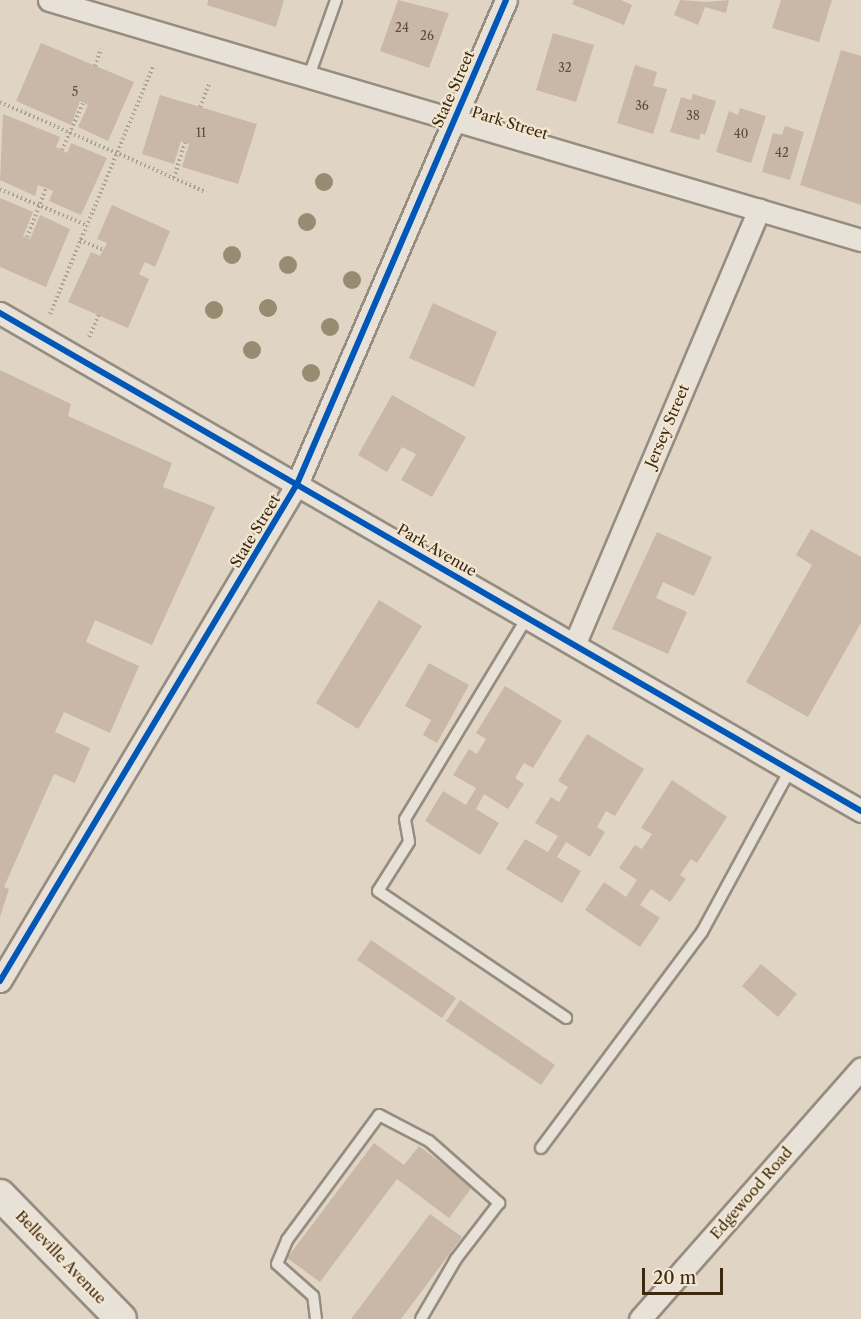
<!DOCTYPE html>
<html>
<head>
<meta charset="utf-8">
<style>
  body { margin:0 }
  #map { position:relative; width:861px; height:1319px; overflow:hidden; background:#e0d5c4; font-family:"Libre Caslon Text",serif }
  div>[style] { position:absolute }
  .building>* { inset:0; background:#c9b7a7 }
  .path>* { height:4px; margin-top:-2px; transform-origin:0; background:repeating-linear-gradient(90deg,#a7a198 0 1.5px,transparent 0 4.5px) }
  .roads { filter:drop-shadow(2px 0 #968d80) drop-shadow(-2px 0 #968d80) drop-shadow(0 2px #968d80) drop-shadow(0 -2px #968d80) }
  .lane>* { height:10px; margin:-5px; padding:0 5px; transform-origin:5px; border-radius:5px; background:#e7e1d8 }
  .street>* { height:21px; margin:-10.5px; padding:0 10.5px; transform-origin:10.5px; border-radius:10.5px; background:#e7e1d8 }
  .secondary>* { height:30px; margin:-15px; padding:0 15px; transform-origin:15px; border-radius:15px; background:#e7e1d8 }
  .cycleway>* { height:6px; margin:-3px; padding:0 3px; transform-origin:3px; border-radius:3px; background:#0057b8 }
  .trees>* { width:18px; height:18px; margin:-9px; border-radius:50%; background:#978b72 }
  span { translate:-50% -50%; white-space:nowrap; text-align:center; line-height:1.15; -webkit-text-stroke:4.5px #f2e6d2; paint-order:stroke }
  .number-label { font-size:12px; color:#5f4c35 }
  .number-label span { -webkit-text-stroke-width:0 }
  .street-label { font-size:15px; color:#3c290f }
  .scale { position:absolute; left:642px; top:1268px; width:81px; height:27px; box-sizing:border-box; border:3px solid #3c290f; border-top:0; padding-left:8px; font-size:18px; line-height:21px; white-space:nowrap; color:#3c290f; -webkit-text-stroke:4px #f2e6d2; paint-order:stroke }
</style>
</head>
<body>
<div id="map">
  <div class="building">
    <div style="clip-path:polygon(208px 0,284px 0,276px 27px,207px 5px)"></div>
    <div style="clip-path:polygon(398px 0,449px 13px,429px 68px,380px 51px)"></div>
    <div style="clip-path:polygon(574px 0,621px 0,632px 5px,624px 25px,572px 4px)"></div>
    <div style="clip-path:polygon(680px 0,707px 2px,729px 0,726px 13px,705px 7px,698px 25px,674px 15px)"></div>
    <div style="clip-path:polygon(781px 0,832px 0,819px 42px,772px 28px)"></div>
    <div style="clip-path:polygon(553px 33px,594px 45px,576px 102px,536px 90px)"></div>
    <div style="clip-path:polygon(41px 43px,134px 82px,108px 141px,78px 127px,88px 105px,80px 101px,71px 125px,16px 101px)"></div>
    <div style="clip-path:polygon(841px 50px,861px 56px,861px 205px,800px 185px)"></div>
    <div style="clip-path:polygon(635px 65px,657px 72px,653px 86px,667px 89px,653px 134px,617px 123px)"></div>
    <div style="clip-path:polygon(693px 94px,716px 101px,705px 135px,701px 133px,699px 140px,670px 132px,681px 97px,691px 100px)"></div>
    <div style="clip-path:polygon(160px 95px,257px 124px,238px 184px,182px 167px,189px 144px,181px 141px,174px 164px,142px 154px)"></div>
    <div style="clip-path:polygon(740px 108px,766px 116px,751px 163px,716px 152px,729px 111px,738px 115px)"></div>
    <div style="clip-path:polygon(3px 114px,60px 137px,56px 147px,67px 153px,71px 143px,107px 158px,81px 215px,49px 201px,53px 191px,38px 185px,35px 196px,0 180px)"></div>
    <div style="clip-path:polygon(785px 126px,804px 132px,790px 180px,762px 172px,773px 133px,782px 135px)"></div>
    <div style="clip-path:polygon(0 198px,33px 212px,23px 236px,30px 239px,40px 215px,70px 229px,46px 287px,0 267px)"></div>
    <div style="clip-path:polygon(112px 205px,170px 231px,155px 267px,145px 262px,139px 274px,149px 279px,128px 328px,68px 302px,91px 252px,100px 256px,107px 243px,97px 239px)"></div>
    <div style="clip-path:polygon(433px 303px,497px 332px,474px 387px,409px 358px)"></div>
    <div style="clip-path:polygon(0 370px,71px 404px,68px 416px,172px 463px,163px 487px,215px 507px,152px 645px,95px 620px,86px 642px,139px 666px,110px 733px,64px 712px,55px 732px,90px 748px,75px 783px,54px 774px,4px 887px,9px 889px,0 917px)"></div>
    <div style="clip-path:polygon(392px 395px,466px 437px,432px 497px,401px 480px,416px 454px,402px 447px,387px 472px,358px 455px)"></div>
    <div style="clip-path:polygon(811px 529px,861px 557px,861px 623px,808px 717px,746px 682px,812px 565px,796px 555px)"></div>
    <div style="clip-path:polygon(657px 532px,712px 557px,694px 596px,663px 582px,656px 598px,687px 612px,668px 654px,612px 629px)"></div>
    <div style="clip-path:polygon(379px 600px,422px 626px,358px 729px,316px 703px)"></div>
    <div style="clip-path:polygon(429px 663px,469px 685px,437px 743px,423px 735px,431px 720px,405px 706px)"></div>
    <div style="clip-path:polygon(505px 686px,562px 721px,533px 768px,524px 763px,515px 778px,524px 784px,508px 809px,484px 794px,476px 809px,499px 823px,480px 855px,425px 821px,443px 791px,466px 805px,476px 788px,453px 775px,469px 749px,477px 754px,486px 739px,476px 733px)"></div>
    <div style="clip-path:polygon(587px 734px,644px 769px,615px 816px,606px 811px,597px 827px,605px 832px,590px 857px,566px 842px,557px 857px,581px 871px,562px 903px,506px 869px,525px 839px,548px 852px,558px 836px,535px 823px,551px 797px,559px 802px,568px 787px,558px 781px)"></div>
    <div style="clip-path:polygon(672px 780px,727px 817px,697px 863px,691px 859px,680px 875px,686px 879px,670px 902px,651px 889px,640px 905px,660px 918px,640px 947px,585px 910px,604px 882px,626px 897px,637px 880px,619px 868px,635px 845px,642px 849px,652px 834px,641px 828px)"></div>
    <div style="clip-path:polygon(371px 940px,456px 998px,442px 1018px,357px 960px)"></div>
    <div style="clip-path:polygon(761px 964px,797px 994px,778px 1017px,742px 986px)"></div>
    <div style="clip-path:polygon(460px 1000px,555px 1065px,541px 1085px,446px 1021px)"></div>
    <div style="clip-path:polygon(374px 1143px,404px 1165px,419px 1146px,473px 1186px,449px 1218px,397px 1179px,320px 1282px,287px 1258px)"></div>
    <div style="clip-path:polygon(430px 1214px,462px 1237px,401px 1319px,351px 1319px)"></div>
  </div>
  <div class="path">
    <div style="left:95px;top:66px;width:18px;rotate:-71deg"></div>
    <div style="left:0;top:102px;width:225px;rotate:23.6deg"></div>
    <div style="left:200px;top:107px;width:26px;rotate:-69deg"></div>
    <div style="left:62px;top:150px;width:51px;rotate:-65.9deg"></div>
    <div style="left:174px;top:178px;width:37px;rotate:-73deg"></div>
    <div style="left:0;top:189px;width:93px;rotate:22.7deg"></div>
    <div style="left:27px;top:237px;width:53px;rotate:-68.8deg"></div>
    <div style="left:80px;top:240px;width:26px;rotate:23deg"></div>
    <div style="left:50px;top:314px;width:269px;rotate:-67.4deg"></div>
    <div style="left:89px;top:337px;width:24px;rotate:-66deg"></div>
  </div>
  <div class="roads">
    <div class="lane">
      <div style="left:309px;top:76px;width:81px;rotate:-70.4deg"></div>
      <div style="left:528px;top:616px;width:237px;rotate:121.2deg"></div>
      <div style="left:405px;top:819px;width:23px;rotate:80deg"></div>
      <div style="left:409px;top:842px;width:58px;rotate:122.3deg"></div>
      <div style="left:378px;top:891px;width:227px;rotate:34deg"></div>
      <div style="left:541px;top:1148px;width:269px;rotate:-53.3deg"></div>
      <div style="left:702px;top:932px;width:184px;rotate:-61.5deg"></div>
      <div style="left:316px;top:1319px;width:23px;rotate:-97deg"></div>
      <div style="left:313px;top:1296px;width:48px;rotate:-138.4deg"></div>
      <div style="left:277px;top:1264px;width:26px;rotate:-67deg"></div>
      <div style="left:287px;top:1240px;width:155px;rotate:-53.6deg"></div>
      <div style="left:379px;top:1115px;width:56px;rotate:27.5deg"></div>
      <div style="left:429px;top:1141px;width:94px;rotate:41.5deg"></div>
      <div style="left:499px;top:1203px;width:71px;rotate:127.5deg"></div>
      <div style="left:456px;top:1259px;width:69px;rotate:120.3deg"></div>
    </div>
    <div class="street">
      <div style="left:49px;top:0;width:847px;rotate:16.47deg"></div>
      <div style="left:0;top:313px;width:995px;rotate:30.04deg"></div>
      <div style="left:575px;top:643px;width:471px;rotate:-67deg"></div>
      <div style="left:0;top:981px;width:579px;rotate:-59.14deg"></div>
      <div style="left:297px;top:484px;width:527px;rotate:-66.64deg"></div>
      <div style="left:640px;top:1319px;width:334px;rotate:-48.6deg"></div>
    </div>
    <div class="secondary">
      <div style="left:0;top:1195px;width:173px;rotate:45.7deg"></div>
    </div>
  </div>
  <div class="cycleway">
    <div style="left:0;top:313px;width:995px;rotate:30.04deg"></div>
    <div style="left:0;top:981px;width:579px;rotate:-59.14deg"></div>
    <div style="left:297px;top:484px;width:527px;rotate:-66.64deg"></div>
  </div>
  <div class="trees">
    <div style="left:324px;top:182px"></div>
    <div style="left:307px;top:222px"></div>
    <div style="left:232px;top:255px"></div>
    <div style="left:288px;top:265px"></div>
    <div style="left:352px;top:280px"></div>
    <div style="left:268px;top:308px"></div>
    <div style="left:214px;top:310px"></div>
    <div style="left:330px;top:327px"></div>
    <div style="left:252px;top:350px"></div>
    <div style="left:311px;top:373px"></div>
  </div>
  <div class="number-label">
    <span style="left:402px;top:28px">24</span>
    <span style="left:427px;top:36px">26</span>
    <span style="left:565px;top:68px">32</span>
    <span style="left:75px;top:92px">5</span>
    <span style="left:642px;top:106px">36</span>
    <span style="left:693px;top:116px">38</span>
    <span style="left:201px;top:133px">11</span>
    <span style="left:741px;top:134px">40</span>
    <span style="left:782px;top:153px">42</span>
  </div>
  <div class="street-label">
    <span style="left:453px;top:89px;rotate:-66deg">State Street</span>
    <span style="left:510px;top:123px;rotate:17deg">Park Street</span>
    <span style="left:667px;top:426px;rotate:-67deg">Jersey Street</span>
    <span style="left:255px;top:531px;rotate:-59deg">State Street</span>
    <span style="left:437px;top:550px;rotate:30deg">Park Avenue</span>
    <span style="left:751px;top:1193px;rotate:-49deg">Edgewood Road</span>
    <span style="left:61px;top:1257px;rotate:46deg">Belleville Avenue</span>
  </div>
  <div class="scale">20 m</div>
</div>
</body>
</html>
